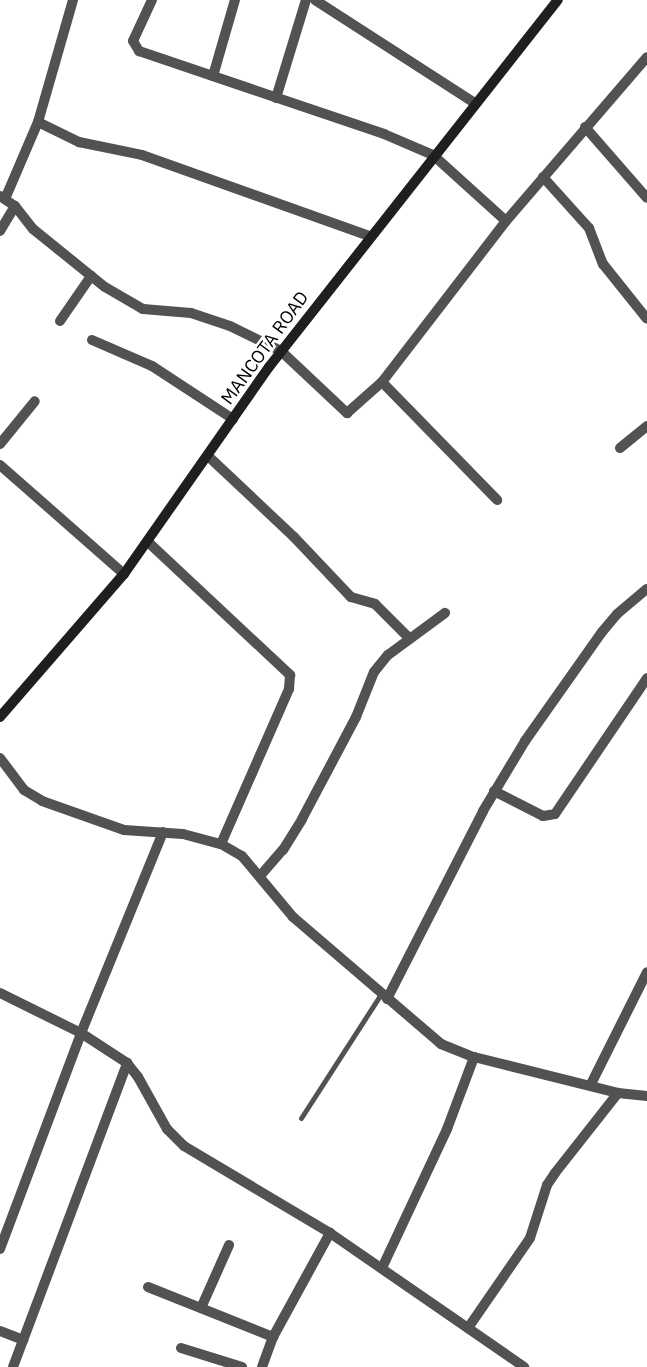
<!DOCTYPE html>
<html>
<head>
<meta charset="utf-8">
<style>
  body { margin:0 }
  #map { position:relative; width:647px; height:1367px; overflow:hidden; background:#fff; font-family:"IBM Plex Sans",sans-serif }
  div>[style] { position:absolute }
  .service>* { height:5px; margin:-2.5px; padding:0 2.5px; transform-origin:2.5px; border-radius:2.5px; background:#525252 }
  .minor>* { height:10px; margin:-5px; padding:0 5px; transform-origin:5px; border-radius:5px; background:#525252 }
  .secondary>* { height:10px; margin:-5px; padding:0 5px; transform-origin:5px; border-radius:5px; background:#1f1f1f }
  span { translate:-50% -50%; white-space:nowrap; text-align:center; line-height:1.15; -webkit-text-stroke:5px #fff; paint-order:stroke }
  .street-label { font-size:18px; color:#000 }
</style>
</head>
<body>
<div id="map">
  <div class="service">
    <div style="left:301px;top:1118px;width:148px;rotate:-57.2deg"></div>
  </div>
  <div class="minor">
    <div style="left:73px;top:0;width:127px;rotate:106deg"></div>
    <div style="left:38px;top:122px;width:46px;rotate:26deg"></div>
    <div style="left:79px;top:142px;width:64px;rotate:11.7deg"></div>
    <div style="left:142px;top:155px;width:242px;rotate:19.6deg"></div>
    <div style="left:152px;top:0;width:45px;rotate:114.9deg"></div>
    <div style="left:133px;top:41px;width:12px;rotate:59deg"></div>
    <div style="left:139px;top:51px;width:259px;rotate:18.7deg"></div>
    <div style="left:384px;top:134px;width:53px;rotate:23.2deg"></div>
    <div style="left:433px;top:155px;width:98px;rotate:42.1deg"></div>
    <div style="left:315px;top:0;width:190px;rotate:32.8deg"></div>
    <div style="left:213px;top:76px;width:79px;rotate:-73.9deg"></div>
    <div style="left:276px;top:98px;width:102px;rotate:-73deg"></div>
    <div style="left:585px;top:127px;width:94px;rotate:48.9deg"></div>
    <div style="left:543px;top:177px;width:69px;rotate:48deg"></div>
    <div style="left:589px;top:228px;width:39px;rotate:69deg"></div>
    <div style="left:603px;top:264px;width:70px;rotate:51.3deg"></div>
    <div style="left:0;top:196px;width:18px;rotate:34deg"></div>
    <div style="left:15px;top:206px;width:29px;rotate:52deg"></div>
    <div style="left:33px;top:229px;width:92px;rotate:38.9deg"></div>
    <div style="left:105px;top:287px;width:44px;rotate:30.1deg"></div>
    <div style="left:143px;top:309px;width:48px;rotate:4.8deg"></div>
    <div style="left:191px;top:313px;width:41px;rotate:18.4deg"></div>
    <div style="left:230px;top:326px;width:57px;rotate:26.1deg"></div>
    <div style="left:281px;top:351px;width:91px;rotate:43.2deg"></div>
    <div style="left:347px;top:413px;width:47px;rotate:-41.5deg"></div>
    <div style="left:382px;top:382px;width:203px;rotate:-52.4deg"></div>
    <div style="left:506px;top:221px;width:216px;rotate:-49.3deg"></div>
    <div style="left:5px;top:199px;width:84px;rotate:-66.8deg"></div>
    <div style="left:0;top:231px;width:29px;rotate:-59deg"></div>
    <div style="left:60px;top:321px;width:55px;rotate:-55.4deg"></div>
    <div style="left:92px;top:340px;width:65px;rotate:23.4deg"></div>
    <div style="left:152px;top:366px;width:97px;rotate:33.2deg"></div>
    <div style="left:382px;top:382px;width:165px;rotate:45.7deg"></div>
    <div style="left:0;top:444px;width:55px;rotate:-50.9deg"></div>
    <div style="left:620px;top:448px;width:35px;rotate:-39deg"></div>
    <div style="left:208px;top:456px;width:118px;rotate:43.3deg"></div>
    <div style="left:294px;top:537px;width:83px;rotate:46.5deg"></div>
    <div style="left:351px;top:597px;width:25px;rotate:16deg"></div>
    <div style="left:375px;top:604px;width:49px;rotate:45deg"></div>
    <div style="left:0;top:465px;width:165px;rotate:41.3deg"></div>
    <div style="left:148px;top:542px;width:195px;rotate:43.1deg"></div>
    <div style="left:290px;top:675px;width:14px;rotate:94deg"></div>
    <div style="left:289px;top:689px;width:169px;rotate:113.7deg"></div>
    <div style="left:0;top:758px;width:40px;rotate:53deg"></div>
    <div style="left:24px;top:790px;width:21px;rotate:31deg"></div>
    <div style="left:42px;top:801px;width:87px;rotate:19.5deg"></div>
    <div style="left:124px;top:830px;width:59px;rotate:3.9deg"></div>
    <div style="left:183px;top:834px;width:39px;rotate:15deg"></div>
    <div style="left:221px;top:844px;width:24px;rotate:30deg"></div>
    <div style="left:242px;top:856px;width:80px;rotate:50.1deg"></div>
    <div style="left:293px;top:917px;width:195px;rotate:40.6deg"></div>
    <div style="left:441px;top:1044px;width:35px;rotate:22deg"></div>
    <div style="left:474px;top:1057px;width:148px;rotate:14deg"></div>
    <div style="left:618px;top:1093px;width:29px;rotate:6deg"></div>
    <div style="left:494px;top:791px;width:55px;rotate:27deg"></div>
    <div style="left:543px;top:816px;width:12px;rotate:-9deg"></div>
    <div style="left:555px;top:814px;width:164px;rotate:-55.9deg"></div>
    <div style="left:260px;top:876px;width:35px;rotate:-49deg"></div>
    <div style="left:283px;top:850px;width:36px;rotate:-58deg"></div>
    <div style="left:302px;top:819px;width:115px;rotate:-62.1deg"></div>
    <div style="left:356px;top:717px;width:48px;rotate:-68.2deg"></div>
    <div style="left:374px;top:672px;width:22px;rotate:-51deg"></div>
    <div style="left:388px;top:655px;width:71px;rotate:-36.4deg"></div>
    <div style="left:0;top:993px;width:90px;rotate:26.3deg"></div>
    <div style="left:81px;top:1033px;width:55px;rotate:33.1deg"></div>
    <div style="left:127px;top:1063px;width:18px;rotate:52deg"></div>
    <div style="left:138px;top:1077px;width:60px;rotate:60.9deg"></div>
    <div style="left:167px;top:1129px;width:24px;rotate:45deg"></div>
    <div style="left:184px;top:1146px;width:170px;rotate:30.8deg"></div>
    <div style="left:330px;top:1233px;width:236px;rotate:34.6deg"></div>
    <div style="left:387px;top:999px;width:211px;rotate:-62.9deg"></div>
    <div style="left:483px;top:811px;width:82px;rotate:-59deg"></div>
    <div style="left:525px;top:741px;width:133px;rotate:-54.8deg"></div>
    <div style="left:602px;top:632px;width:23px;rotate:-50deg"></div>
    <div style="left:617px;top:614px;width:39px;rotate:-40deg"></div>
    <div style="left:591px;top:1084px;width:125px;rotate:-63.4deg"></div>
    <div style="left:0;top:1249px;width:231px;rotate:-69.4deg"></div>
    <div style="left:81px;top:1033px;width:217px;rotate:-67.8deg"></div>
    <div style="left:382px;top:1268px;width:153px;rotate:-64.9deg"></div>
    <div style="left:447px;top:1129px;width:77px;rotate:-69.4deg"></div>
    <div style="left:148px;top:1287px;width:135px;rotate:21.8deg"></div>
    <div style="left:201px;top:1308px;width:69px;rotate:-66deg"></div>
    <div style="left:468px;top:1328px;width:109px;rotate:-55.4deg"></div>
    <div style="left:530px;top:1238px;width:56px;rotate:-72.2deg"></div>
    <div style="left:547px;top:1185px;width:14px;rotate:-56deg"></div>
    <div style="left:555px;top:1173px;width:102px;rotate:-51.8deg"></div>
    <div style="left:0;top:1331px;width:25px;rotate:21deg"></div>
    <div style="left:181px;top:1348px;width:64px;rotate:17.3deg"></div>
    <div style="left:13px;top:1367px;width:325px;rotate:-69.4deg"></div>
    <div style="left:262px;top:1367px;width:32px;rotate:-70deg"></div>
    <div style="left:273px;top:1337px;width:119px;rotate:-61.3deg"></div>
  </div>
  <div class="secondary">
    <div style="left:0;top:717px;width:189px;rotate:-49.1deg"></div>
    <div style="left:124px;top:574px;width:253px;rotate:-55deg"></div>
    <div style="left:269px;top:367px;width:467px;rotate:-51.8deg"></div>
  </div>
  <div class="street-label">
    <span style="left:265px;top:348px;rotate:-54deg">MANCOTA ROAD</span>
  </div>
</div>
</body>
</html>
